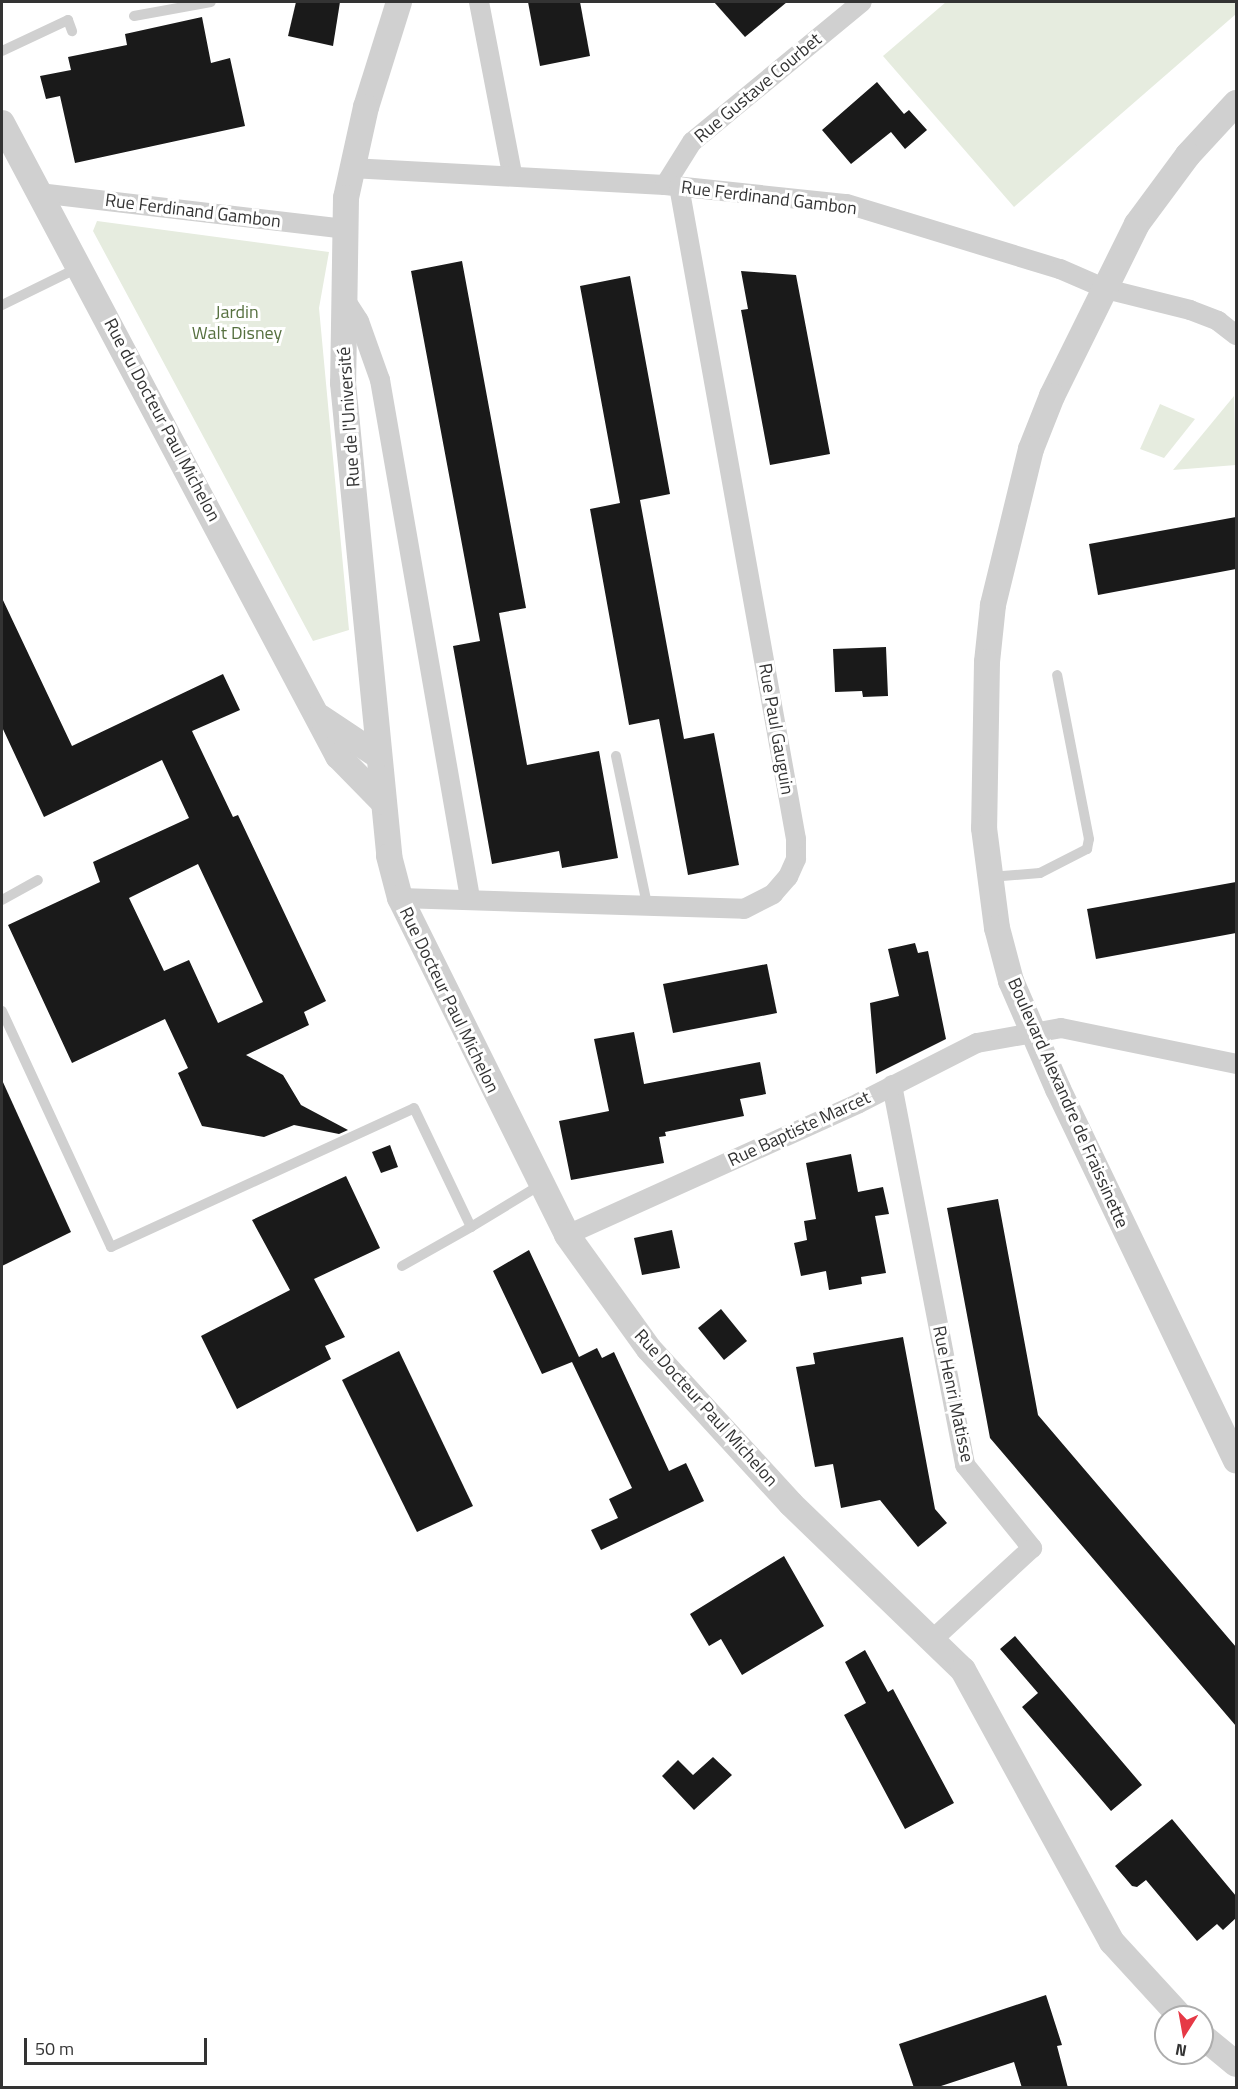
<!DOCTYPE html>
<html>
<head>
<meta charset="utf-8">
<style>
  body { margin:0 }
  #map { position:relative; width:1238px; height:2089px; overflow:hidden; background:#fff; font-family:"Titillium Web",sans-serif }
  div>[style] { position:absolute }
  .green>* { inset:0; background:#e6ecdf }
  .building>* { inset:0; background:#1a1a1a }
  .service>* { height:10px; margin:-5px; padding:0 5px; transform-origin:5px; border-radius:5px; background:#d0d0d0 }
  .minor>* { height:20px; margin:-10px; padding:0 10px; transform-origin:10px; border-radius:10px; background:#d0d0d0 }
  .tertiary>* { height:26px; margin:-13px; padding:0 13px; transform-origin:13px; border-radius:13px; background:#d0d0d0 }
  span { translate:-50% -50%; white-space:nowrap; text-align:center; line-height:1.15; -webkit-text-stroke:6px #fff; paint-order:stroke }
  .street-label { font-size:18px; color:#333 }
  .park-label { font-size:18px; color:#56703f }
  .frame { position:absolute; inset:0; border:3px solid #333; pointer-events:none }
  .north { position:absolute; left:1154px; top:2005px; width:60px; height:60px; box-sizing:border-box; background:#fff; border:2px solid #adadad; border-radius:50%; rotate:191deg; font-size:16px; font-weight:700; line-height:24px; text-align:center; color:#333 }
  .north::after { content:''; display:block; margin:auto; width:21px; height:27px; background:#e63946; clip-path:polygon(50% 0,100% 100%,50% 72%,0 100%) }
  .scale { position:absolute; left:24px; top:2038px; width:183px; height:27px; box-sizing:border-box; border:3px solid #333; border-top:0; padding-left:8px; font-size:18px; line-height:21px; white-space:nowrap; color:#333; -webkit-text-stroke:4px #fff; paint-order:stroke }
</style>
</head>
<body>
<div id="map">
  <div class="green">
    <div style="clip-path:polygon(946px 2px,1236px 2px,1236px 14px,1014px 207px,883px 56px)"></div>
    <div style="clip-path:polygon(97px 221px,329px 252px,319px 308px,349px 630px,313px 641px,93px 231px)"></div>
    <div style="clip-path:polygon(1234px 396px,1236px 465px,1173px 470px)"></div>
    <div style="clip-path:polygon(1160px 404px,1195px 419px,1164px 458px,1140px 449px)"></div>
  </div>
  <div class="building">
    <div style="clip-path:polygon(296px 2px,340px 2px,333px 46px,288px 36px)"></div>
    <div style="clip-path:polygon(528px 2px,580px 2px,590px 56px,540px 66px)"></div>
    <div style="clip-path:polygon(714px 2px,787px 2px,745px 37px)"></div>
    <div style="clip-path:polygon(202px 17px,211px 63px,230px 58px,245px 126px,75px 163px,60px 96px,46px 99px,40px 76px,71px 70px,68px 57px,127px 45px,125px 34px)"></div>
    <div style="clip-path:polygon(877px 82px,904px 114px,909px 110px,927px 130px,905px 149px,891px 132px,851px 164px,822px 130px)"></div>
    <div style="clip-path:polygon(462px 261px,526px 608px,499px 613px,527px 765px,599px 751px,618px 858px,562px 868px,559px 851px,492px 864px,453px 646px,480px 641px,411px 271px)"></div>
    <div style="clip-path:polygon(741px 271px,796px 275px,830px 454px,770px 465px,741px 310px,748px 309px)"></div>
    <div style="clip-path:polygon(630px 276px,670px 494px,640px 500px,684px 739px,714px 733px,739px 865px,688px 875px,659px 719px,629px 725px,590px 509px,620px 503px,580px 286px)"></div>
    <div style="clip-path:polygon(1236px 517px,1236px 569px,1098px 595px,1089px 544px)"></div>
    <div style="clip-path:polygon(evenodd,2px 598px,72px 746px,223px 674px,240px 710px,192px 731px,233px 817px,238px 815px,326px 1001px,304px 1012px,309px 1025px,246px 1055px,283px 1075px,301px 1105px,348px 1130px,339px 1134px,294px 1125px,264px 1137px,202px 1126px,178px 1073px,188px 1068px,165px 1019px,72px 1063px,8px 925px,100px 882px,93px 862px,189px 818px,162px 760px,44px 817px,2px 727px,2px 598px,198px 864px,263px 1002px,218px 1023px,189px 960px,164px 971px,129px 898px,198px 864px)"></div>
    <div style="clip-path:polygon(886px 647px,888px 696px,863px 697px,862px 691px,835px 692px,833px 649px)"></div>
    <div style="clip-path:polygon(1236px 882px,1236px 933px,1096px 959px,1087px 909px)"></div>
    <div style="clip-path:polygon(915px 943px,918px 953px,928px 951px,946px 1039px,876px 1074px,870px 1003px,899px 996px,888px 949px)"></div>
    <div style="clip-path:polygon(767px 964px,777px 1013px,673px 1033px,663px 984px)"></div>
    <div style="clip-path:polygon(634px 1032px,644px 1084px,760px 1062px,766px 1094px,740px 1099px,744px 1116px,665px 1132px,666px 1136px,659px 1137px,664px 1163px,571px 1180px,559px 1121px,609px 1111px,594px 1039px)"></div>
    <div style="clip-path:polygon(2px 1080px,71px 1232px,2px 1266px)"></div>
    <div style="clip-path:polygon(390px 1145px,398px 1167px,381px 1173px,372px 1152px)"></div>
    <div style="clip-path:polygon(851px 1154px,858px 1192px,883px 1187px,889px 1214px,875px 1216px,886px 1273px,861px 1277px,862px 1284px,829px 1290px,826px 1271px,801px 1276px,794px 1243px,807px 1240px,804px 1221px,816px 1219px,806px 1163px)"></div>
    <div style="clip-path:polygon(346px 1176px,380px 1248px,314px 1279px,345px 1337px,325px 1346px,331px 1359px,237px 1409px,201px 1336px,290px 1290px,252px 1220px)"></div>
    <div style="clip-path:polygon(998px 1199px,1038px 1415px,1236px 1647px,1236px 1726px,990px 1438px,947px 1208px)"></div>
    <div style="clip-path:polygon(672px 1230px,680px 1268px,642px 1275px,634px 1238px)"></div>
    <div style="clip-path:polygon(529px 1250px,579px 1357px,597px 1348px,602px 1358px,614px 1352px,669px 1471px,686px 1463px,704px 1501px,601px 1550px,591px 1530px,618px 1518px,609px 1499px,632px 1488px,572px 1362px,542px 1374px,493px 1271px)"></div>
    <div style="clip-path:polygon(721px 1309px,747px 1341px,724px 1360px,698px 1328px)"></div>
    <div style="clip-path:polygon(903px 1337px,935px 1509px,947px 1523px,918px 1547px,880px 1500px,841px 1508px,833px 1464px,815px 1467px,796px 1367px,815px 1364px,813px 1353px)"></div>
    <div style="clip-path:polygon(399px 1351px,473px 1506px,417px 1532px,342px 1380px)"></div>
    <div style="clip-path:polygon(784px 1556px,824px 1626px,742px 1675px,721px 1639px,709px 1646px,690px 1614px)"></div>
    <div style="clip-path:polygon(1015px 1636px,1142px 1785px,1111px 1811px,1022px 1707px,1038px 1693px,1000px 1649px)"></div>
    <div style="clip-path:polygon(865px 1650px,888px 1692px,893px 1689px,954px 1803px,905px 1829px,844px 1715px,866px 1703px,845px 1662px)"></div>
    <div style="clip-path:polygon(713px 1757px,732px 1775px,694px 1810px,662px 1776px,678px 1760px,693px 1775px)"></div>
    <div style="clip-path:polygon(1172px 1819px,1236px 1896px,1236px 1918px,1223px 1930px,1217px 1924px,1197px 1941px,1146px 1880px,1137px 1887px,1132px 1886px,1115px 1866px)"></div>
    <div style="clip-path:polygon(1046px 1995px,1062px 2045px,1057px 2046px,1068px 2088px,1022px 2088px,1014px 2062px,935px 2088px,914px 2088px,899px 2044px)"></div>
  </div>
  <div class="service">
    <div style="left:134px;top:16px;width:78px;rotate:-10.3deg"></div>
    <div style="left:2px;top:51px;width:73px;rotate:-25.2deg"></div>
    <div style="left:68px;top:20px;width:12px;rotate:70deg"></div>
    <div style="left:2px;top:305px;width:87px;rotate:-26deg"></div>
    <div style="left:616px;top:756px;width:152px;rotate:78.2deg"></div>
    <div style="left:990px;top:877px;width:50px;rotate:-4.6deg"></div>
    <div style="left:1040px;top:873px;width:53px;rotate:-27.1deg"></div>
    <div style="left:1087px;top:849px;width:10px;rotate:-79deg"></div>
    <div style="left:1089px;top:839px;width:167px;rotate:-101deg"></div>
    <div style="left:2px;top:900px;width:41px;rotate:-29.1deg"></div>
    <div style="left:2px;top:1011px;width:260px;rotate:65.2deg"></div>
    <div style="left:111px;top:1247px;width:333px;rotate:-24.6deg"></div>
    <div style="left:414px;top:1108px;width:132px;rotate:64.4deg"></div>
    <div style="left:471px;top:1227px;width:81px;rotate:-31.3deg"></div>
    <div style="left:402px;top:1266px;width:79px;rotate:-29.5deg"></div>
  </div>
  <div class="minor">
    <div style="left:479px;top:2px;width:175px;rotate:79.1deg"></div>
    <div style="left:351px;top:168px;width:314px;rotate:3.1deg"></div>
    <div style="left:665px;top:185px;width:183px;rotate:6deg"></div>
    <div style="left:847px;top:204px;width:223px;rotate:17deg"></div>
    <div style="left:1060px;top:269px;width:50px;rotate:23.5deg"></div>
    <div style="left:1106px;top:289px;width:87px;rotate:14deg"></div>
    <div style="left:1190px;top:310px;width:30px;rotate:21deg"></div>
    <div style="left:1218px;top:321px;width:23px;rotate:38deg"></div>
    <div style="left:665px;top:185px;width:51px;rotate:-57.9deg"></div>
    <div style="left:692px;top:142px;width:220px;rotate:-39.5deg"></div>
    <div style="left:39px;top:193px;width:310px;rotate:6.7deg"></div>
    <div style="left:344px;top:298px;width:27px;rotate:57deg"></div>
    <div style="left:359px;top:321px;width:63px;rotate:70.4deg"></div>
    <div style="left:380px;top:380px;width:526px;rotate:80.14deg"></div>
    <div style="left:400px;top:898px;width:344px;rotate:1.8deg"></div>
    <div style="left:744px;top:909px;width:33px;rotate:-27deg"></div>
    <div style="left:773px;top:894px;width:23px;rotate:-49deg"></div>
    <div style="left:788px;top:877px;width:20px;rotate:-66deg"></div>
    <div style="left:796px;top:859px;width:20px;rotate:-90deg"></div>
    <div style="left:796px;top:839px;width:663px;rotate:-100.16deg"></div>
    <div style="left:892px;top:1085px;width:387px;rotate:79.1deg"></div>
    <div style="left:965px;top:1465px;width:107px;rotate:51.1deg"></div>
    <div style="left:1032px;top:1548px;width:136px;rotate:137.4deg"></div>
    <div style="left:567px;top:1235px;width:320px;rotate:-24.3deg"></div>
    <div style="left:859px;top:1103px;width:132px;rotate:-27deg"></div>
    <div style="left:977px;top:1043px;width:85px;rotate:-10.1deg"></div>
    <div style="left:1061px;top:1028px;width:179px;rotate:11.6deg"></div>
  </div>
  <div class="tertiary">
    <div style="left:399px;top:2px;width:110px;rotate:107.4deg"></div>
    <div style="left:366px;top:107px;width:93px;rotate:102.4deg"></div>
    <div style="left:346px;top:198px;width:185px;rotate:90.9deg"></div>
    <div style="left:343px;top:383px;width:475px;rotate:84.4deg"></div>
    <div style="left:389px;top:856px;width:43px;rotate:75.3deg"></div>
    <div style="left:400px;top:898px;width:376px;rotate:63.6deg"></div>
    <div style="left:567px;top:1235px;width:140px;rotate:54.3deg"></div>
    <div style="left:649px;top:1349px;width:210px;rotate:47.5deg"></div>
    <div style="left:791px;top:1504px;width:239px;rotate:44deg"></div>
    <div style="left:963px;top:1670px;width:310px;rotate:61.3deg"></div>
    <div style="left:1112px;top:1942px;width:102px;rotate:47.4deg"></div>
    <div style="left:1236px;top:103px;width:71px;rotate:132.7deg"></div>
    <div style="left:1188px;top:155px;width:86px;rotate:126.5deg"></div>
    <div style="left:1137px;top:224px;width:192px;rotate:116.3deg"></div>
    <div style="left:1052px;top:396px;width:57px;rotate:111.6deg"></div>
    <div style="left:1031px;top:449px;width:161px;rotate:103.7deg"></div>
    <div style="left:993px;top:605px;width:57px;rotate:96deg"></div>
    <div style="left:987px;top:662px;width:166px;rotate:91deg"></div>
    <div style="left:984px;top:828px;width:101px;rotate:82.6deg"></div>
    <div style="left:997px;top:928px;width:55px;rotate:75.2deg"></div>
    <div style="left:1011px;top:981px;width:118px;rotate:66.5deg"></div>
    <div style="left:1058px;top:1089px;width:412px;rotate:64.4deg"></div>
    <div style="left:2px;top:123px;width:717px;rotate:62.04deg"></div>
    <div style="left:338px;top:756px;width:64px;rotate:45.6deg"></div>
    <div style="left:320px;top:717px;width:69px;rotate:33.7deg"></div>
    <div style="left:1202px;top:2036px;width:44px;rotate:39.5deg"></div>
  </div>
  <div class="street-label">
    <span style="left:758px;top:88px;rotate:-40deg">Rue Gustave Courbet</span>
    <span style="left:769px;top:198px;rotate:7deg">Rue Ferdinand Gambon</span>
    <span style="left:193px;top:211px;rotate:7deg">Rue Ferdinand Gambon</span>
    <span style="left:349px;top:417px;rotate:-94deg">Rue de l'Université</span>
    <span style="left:162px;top:420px;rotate:62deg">Rue du Docteur Paul Michelon</span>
    <span style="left:776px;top:729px;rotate:80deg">Rue Paul Gauguin</span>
    <span style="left:449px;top:1000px;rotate:64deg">Rue Docteur Paul Michelon</span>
    <span style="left:1068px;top:1103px;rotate:66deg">Boulevard Alexandre de Fraissinette</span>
    <span style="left:799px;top:1129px;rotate:-25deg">Rue Baptiste Marcet</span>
    <span style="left:953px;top:1394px;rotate:78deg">Rue Henri Matisse</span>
    <span style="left:706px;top:1408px;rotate:48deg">Rue Docteur Paul Michelon</span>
  </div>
  <div class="park-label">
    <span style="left:237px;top:323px">Jardin<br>Walt Disney</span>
  </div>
  <div class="frame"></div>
  <div class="north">N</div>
  <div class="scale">50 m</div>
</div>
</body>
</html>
